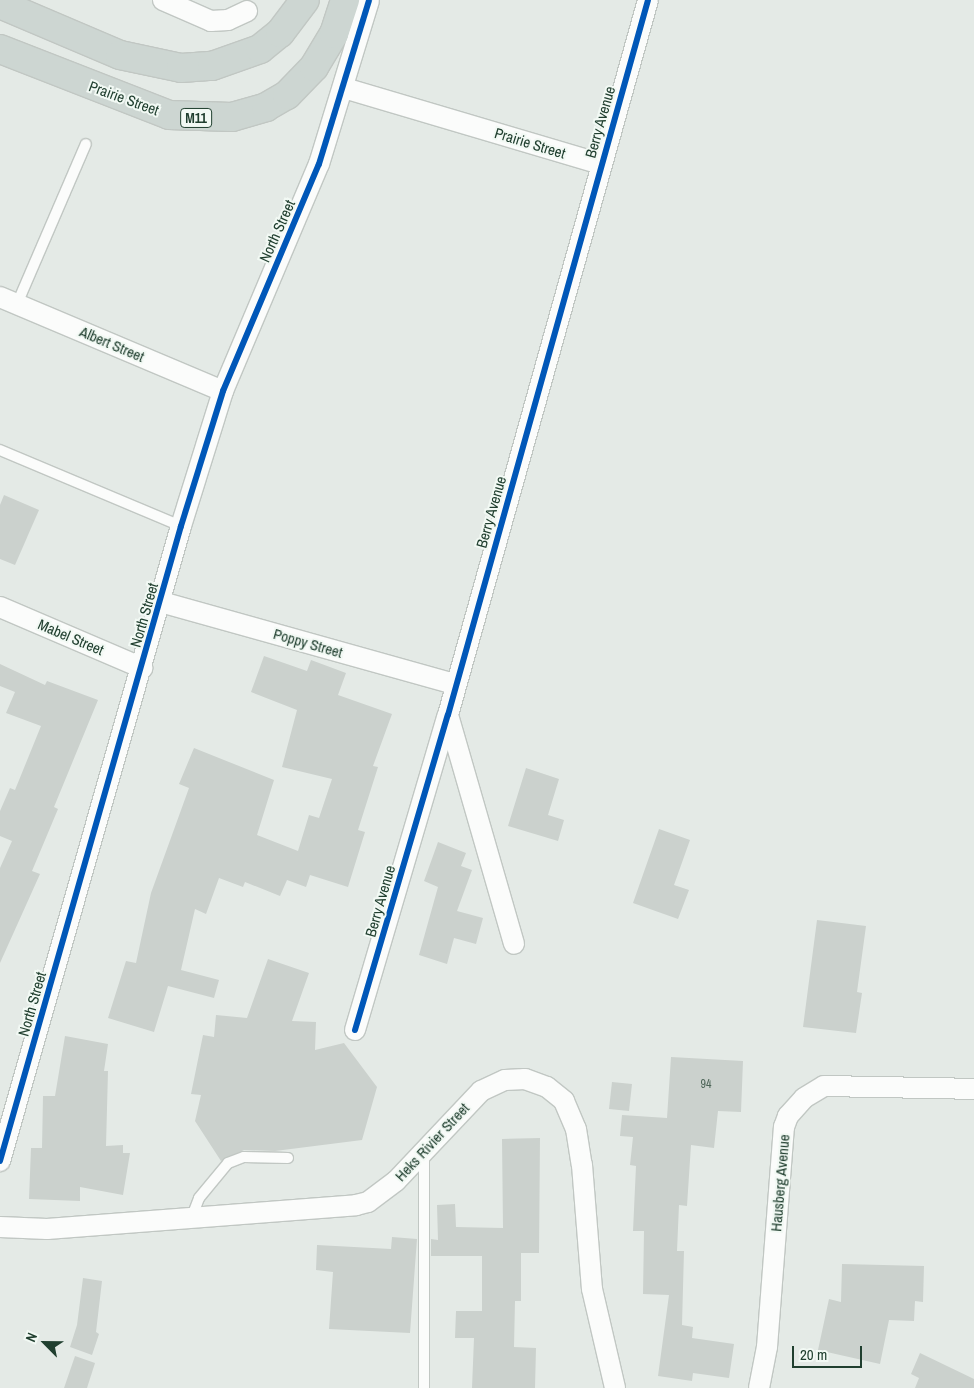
<!DOCTYPE html>
<html>
<head>
<meta charset="utf-8">
<style>
  body { margin:0 }
  #map { position:relative; width:974px; height:1388px; overflow:hidden; background:#e4eae6; font-family:"Archivo Narrow",sans-serif }
  div>[style] { position:absolute }
  .building>* { inset:0; background:#cbd1cd }
  .roads { filter:drop-shadow(1px 0 #c1c7c3) drop-shadow(-1px 0 #c1c7c3) drop-shadow(0 1px #c1c7c3) drop-shadow(0 -1px #c1c7c3) }
  .service>* { height:10px; margin:-5px; padding:0 5px; transform-origin:5px; border-radius:5px; background:#fbfcfb }
  .minor>* { height:20px; margin:-10px; padding:0 10px; transform-origin:10px; border-radius:10px; background:#fbfcfb }
  .primary>* { height:28px; margin:-14px; padding:0 14px; transform-origin:14px; border-radius:14px; background:#cdd6d2 }
  .cycleway>* { height:6px; margin:-3px; padding:0 3px; transform-origin:3px; border-radius:3px; background:#0057b8 }
  span { translate:-50% -50%; white-space:nowrap; text-align:center; line-height:1.15; -webkit-text-stroke:4px #f2f9f4; paint-order:stroke }
  .number-label { font-size:12px; color:#4c6457 }
  .number-label span { -webkit-text-stroke-width:0 }
  .shield-label span { padding:1px 4px; background:#f2f9f4; border:1px solid; border-radius:4px; -webkit-text-stroke-width:0 }
  .shield-label { font-size:14px; color:#203f2f; font-weight:700 }
  .street-label { font-size:15px; color:#203f2f }
  .north { position:absolute; left:20px; top:1318px; width:50px; height:50px; -webkit-text-stroke:4px #f2f9f4; paint-order:stroke; rotate:293deg; font-size:14px; font-weight:700; line-height:20px; text-align:center; color:#203f2f }
  .north::after { content:''; display:block; margin:auto; width:18px; height:22px; background:#203f2f; clip-path:polygon(50% 0,100% 100%,50% 72%,0 100%) }
  .scale { position:absolute; left:792px; top:1346px; width:70px; height:22px; box-sizing:border-box; border:2px solid #203f2f; border-top:0; padding-left:6px; font-size:15px; line-height:18px; white-space:nowrap; color:#203f2f; -webkit-text-stroke:4px #f2f9f4; paint-order:stroke }
</style>
</head>
<body>
<div id="map">
  <div class="building">
    <div style="clip-path:polygon(4px 495px,39px 510px,15px 565px,0 559px,0 505px)"></div>
    <div style="clip-path:polygon(264px 656px,307px 671px,311px 660px,346px 673px,338px 695px,392px 714px,373px 766px,378px 767px,358px 830px,365px 832px,348px 887px,310px 875px,306px 887px,287px 880px,280px 896px,245px 882px,243px 887px,219px 878px,206px 914px,195px 909px,181px 970px,219px 980px,214px 998px,168px 986px,154px 1032px,108px 1018px,126px 961px,136px 963px,151px 893px,189px 788px,179px 784px,194px 748px,274px 780px,257px 835px,298px 851px,309px 815px,319px 818px,332px 779px,282px 767px,297px 710px,251px 692px)"></div>
    <div style="clip-path:polygon(0 664px,45px 685px,47px 681px,98px 700px,54px 807px,58px 809px,32px 871px,40px 874px,0 963px,0 868px,12px 841px,0 836px,0 811px,10px 788px,15px 790px,41px 726px,6px 713px,15px 692px,0 686px)"></div>
    <div style="clip-path:polygon(526px 768px,559px 779px,548px 815px,564px 820px,558px 841px,508px 826px)"></div>
    <div style="clip-path:polygon(659px 829px,690px 840px,674px 885px,689px 890px,678px 919px,633px 903px)"></div>
    <div style="clip-path:polygon(438px 842px,466px 853px,461px 866px,472px 870px,457px 911px,483px 918px,476px 944px,454px 938px,447px 964px,419px 955px,438px 887px,424px 881px)"></div>
    <div style="clip-path:polygon(817px 920px,866px 926px,857px 992px,862px 993px,856px 1033px,803px 1027px)"></div>
    <div style="clip-path:polygon(268px 959px,309px 973px,292px 1021px,316px 1022px,315px 1050px,344px 1043px,377px 1087px,362px 1140px,275px 1151px,244px 1150px,221px 1161px,195px 1121px,201px 1095px,191px 1094px,203px 1035px,214px 1037px,216px 1015px,247px 1018px)"></div>
    <div style="clip-path:polygon(65px 1036px,108px 1044px,104px 1071px,108px 1071px,106px 1146px,123px 1145px,123px 1153px,130px 1153px,123px 1195px,80px 1187px,80px 1201px,29px 1199px,31px 1148px,42px 1148px,43px 1096px,55px 1096px)"></div>
    <div style="clip-path:polygon(671px 1057px,743px 1061px,741px 1112px,718px 1111px,714px 1148px,691px 1145px,687px 1206px,679px 1205px,677px 1251px,684px 1251px,682px 1325px,693px 1327px,692px 1338px,734px 1344px,729px 1378px,693px 1373px,692px 1381px,658px 1376px,669px 1295px,643px 1294px,644px 1231px,633px 1231px,636px 1166px,630px 1165px,633px 1137px,620px 1136px,622px 1115px,667px 1118px)"></div>
    <div style="clip-path:polygon(612px 1082px,632px 1084px,629px 1111px,609px 1109px)"></div>
    <div style="clip-path:polygon(540px 1138px,539px 1253px,521px 1253px,521px 1301px,515px 1301px,514px 1347px,536px 1348px,535px 1388px,472px 1388px,474px 1338px,455px 1338px,456px 1311px,482px 1311px,482px 1256px,431px 1256px,431px 1239px,438px 1240px,437px 1205px,455px 1204px,456px 1227px,503px 1228px,502px 1139px)"></div>
    <div style="clip-path:polygon(392px 1237px,417px 1239px,410px 1333px,329px 1329px,333px 1272px,316px 1270px,317px 1245px,391px 1249px)"></div>
    <div style="clip-path:polygon(842px 1264px,924px 1266px,923px 1302px,915px 1301px,914px 1321px,889px 1320px,880px 1364px,818px 1350px,829px 1299px,841px 1302px)"></div>
    <div style="clip-path:polygon(83px 1278px,102px 1281px,96px 1332px,99px 1334px,92px 1355px,70px 1347px,77px 1325px)"></div>
    <div style="clip-path:polygon(920px 1353px,974px 1379px,974px 1388px,915px 1388px,919px 1378px,911px 1374px)"></div>
    <div style="clip-path:polygon(75px 1356px,95px 1363px,87px 1388px,64px 1388px)"></div>
  </div>
  <div class="roads">
    <div class="service">
      <div style="left:17px;top:304px;width:174px;rotate:-66.7deg"></div>
      <div style="left:0;top:450px;width:196px;rotate:22.8deg"></div>
      <div style="left:424px;top:1152px;width:236px;rotate:90deg"></div>
      <div style="left:191px;top:1219px;width:22px;rotate:-69deg"></div>
      <div style="left:199px;top:1198px;width:45px;rotate:-50.4deg"></div>
      <div style="left:228px;top:1163px;width:17px;rotate:-21deg"></div>
      <div style="left:244px;top:1157px;width:44px;rotate:1.3deg"></div>
    </div>
    <div class="minor">
      <div style="left:163px;top:0;width:52px;rotate:23.6deg"></div>
      <div style="left:211px;top:21px;width:17px;rotate:-3deg"></div>
      <div style="left:228px;top:20px;width:21px;rotate:-25deg"></div>
      <div style="left:344px;top:88px;width:268px;rotate:16.5deg"></div>
      <div style="left:0;top:297px;width:242px;rotate:22.9deg"></div>
      <div style="left:161px;top:602px;width:305px;rotate:15.6deg"></div>
      <div style="left:0;top:607px;width:155px;rotate:23.2deg"></div>
      <div style="left:448px;top:715px;width:238px;rotate:73.9deg"></div>
      <div style="left:355px;top:1030px;width:328px;rotate:-73.6deg"></div>
      <div style="left:448px;top:715px;width:742px;rotate:-74.37deg"></div>
      <div style="left:0;top:1161px;width:660px;rotate:-74.09deg"></div>
      <div style="left:181px;top:526px;width:141px;rotate:-72.7deg"></div>
      <div style="left:223px;top:391px;width:246px;rotate:-67.1deg"></div>
      <div style="left:319px;top:164px;width:171px;rotate:-73deg"></div>
      <div style="left:0;top:1227px;width:47px;rotate:2.4deg"></div>
      <div style="left:47px;top:1229px;width:310px;rotate:-4.4deg"></div>
      <div style="left:356px;top:1205px;width:12px;rotate:-14deg"></div>
      <div style="left:368px;top:1202px;width:35px;rotate:-37deg"></div>
      <div style="left:396px;top:1181px;width:124px;rotate:-46.6deg"></div>
      <div style="left:481px;top:1091px;width:26px;rotate:-25deg"></div>
      <div style="left:505px;top:1080px;width:20px;rotate:-3deg"></div>
      <div style="left:525px;top:1079px;width:23px;rotate:20deg"></div>
      <div style="left:547px;top:1087px;width:22px;rotate:39deg"></div>
      <div style="left:564px;top:1101px;width:30px;rotate:67deg"></div>
      <div style="left:576px;top:1129px;width:36px;rotate:81deg"></div>
      <div style="left:582px;top:1165px;width:124px;rotate:85.4deg"></div>
      <div style="left:592px;top:1289px;width:102px;rotate:76.9deg"></div>
      <div style="left:759px;top:1388px;width:42px;rotate:-79deg"></div>
      <div style="left:767px;top:1347px;width:221px;rotate:-85.6deg"></div>
      <div style="left:784px;top:1127px;width:12px;rotate:-70deg"></div>
      <div style="left:788px;top:1116px;width:24px;rotate:-48deg"></div>
      <div style="left:804px;top:1098px;width:23px;rotate:-31deg"></div>
      <div style="left:824px;top:1086px;width:150px;rotate:1.1deg"></div>
    </div>
    <div class="primary">
      <div style="left:0;top:4px;width:130px;rotate:23deg"></div>
      <div style="left:120px;top:55px;width:62px;rotate:12deg"></div>
      <div style="left:181px;top:68px;width:31px;rotate:-4deg"></div>
      <div style="left:212px;top:66px;width:51px;rotate:-19.5deg"></div>
      <div style="left:260px;top:49px;width:26px;rotate:-39deg"></div>
      <div style="left:280px;top:33px;width:41px;rotate:-52.9deg"></div>
      <div style="left:0;top:49px;width:181px;rotate:21.3deg"></div>
      <div style="left:169px;top:115px;width:63px;rotate:1.8deg"></div>
      <div style="left:232px;top:117px;width:35px;rotate:-16deg"></div>
      <div style="left:266px;top:107px;width:24px;rotate:-30deg"></div>
      <div style="left:287px;top:95px;width:39px;rotate:-46deg"></div>
      <div style="left:314px;top:67px;width:39px;rotate:-59deg"></div>
      <div style="left:334px;top:34px;width:36px;rotate:-72deg"></div>
    </div>
  </div>
  <div class="cycleway">
    <div style="left:355px;top:1030px;width:328px;rotate:-73.6deg"></div>
    <div style="left:448px;top:715px;width:742px;rotate:-74.37deg"></div>
    <div style="left:0;top:1161px;width:660px;rotate:-74.09deg"></div>
    <div style="left:181px;top:526px;width:141px;rotate:-72.7deg"></div>
    <div style="left:223px;top:391px;width:246px;rotate:-67.1deg"></div>
    <div style="left:319px;top:164px;width:171px;rotate:-73deg"></div>
  </div>
  <div class="number-label">
    <span style="left:706px;top:1085px">94</span>
  </div>
  <div class="shield-label">
    <span style="left:196px;top:118px">M11</span>
  </div>
  <div class="street-label">
    <span style="left:124px;top:98px;rotate:20deg">Prairie Street</span>
    <span style="left:600px;top:122px;rotate:-74deg">Berry Avenue</span>
    <span style="left:530px;top:143px;rotate:17deg">Prairie Street</span>
    <span style="left:277px;top:231px;rotate:-66deg">North Street</span>
    <span style="left:112px;top:344px;rotate:23deg">Albert Street</span>
    <span style="left:491px;top:512px;rotate:-74deg">Berry Avenue</span>
    <span style="left:144px;top:615px;rotate:-74deg">North Street</span>
    <span style="left:71px;top:637px;rotate:23deg">Mabel Street</span>
    <span style="left:308px;top:643px;rotate:16deg">Poppy Street</span>
    <span style="left:380px;top:901px;rotate:-74deg">Berry Avenue</span>
    <span style="left:32px;top:1004px;rotate:-74deg">North Street</span>
    <span style="left:432px;top:1142px;rotate:-47deg">Heks Rivier Street</span>
    <span style="left:780px;top:1183px;rotate:-85deg">Hausberg Avenue</span>
  </div>
  <div class="north">N</div>
  <div class="scale">20 m</div>
</div>
</body>
</html>
